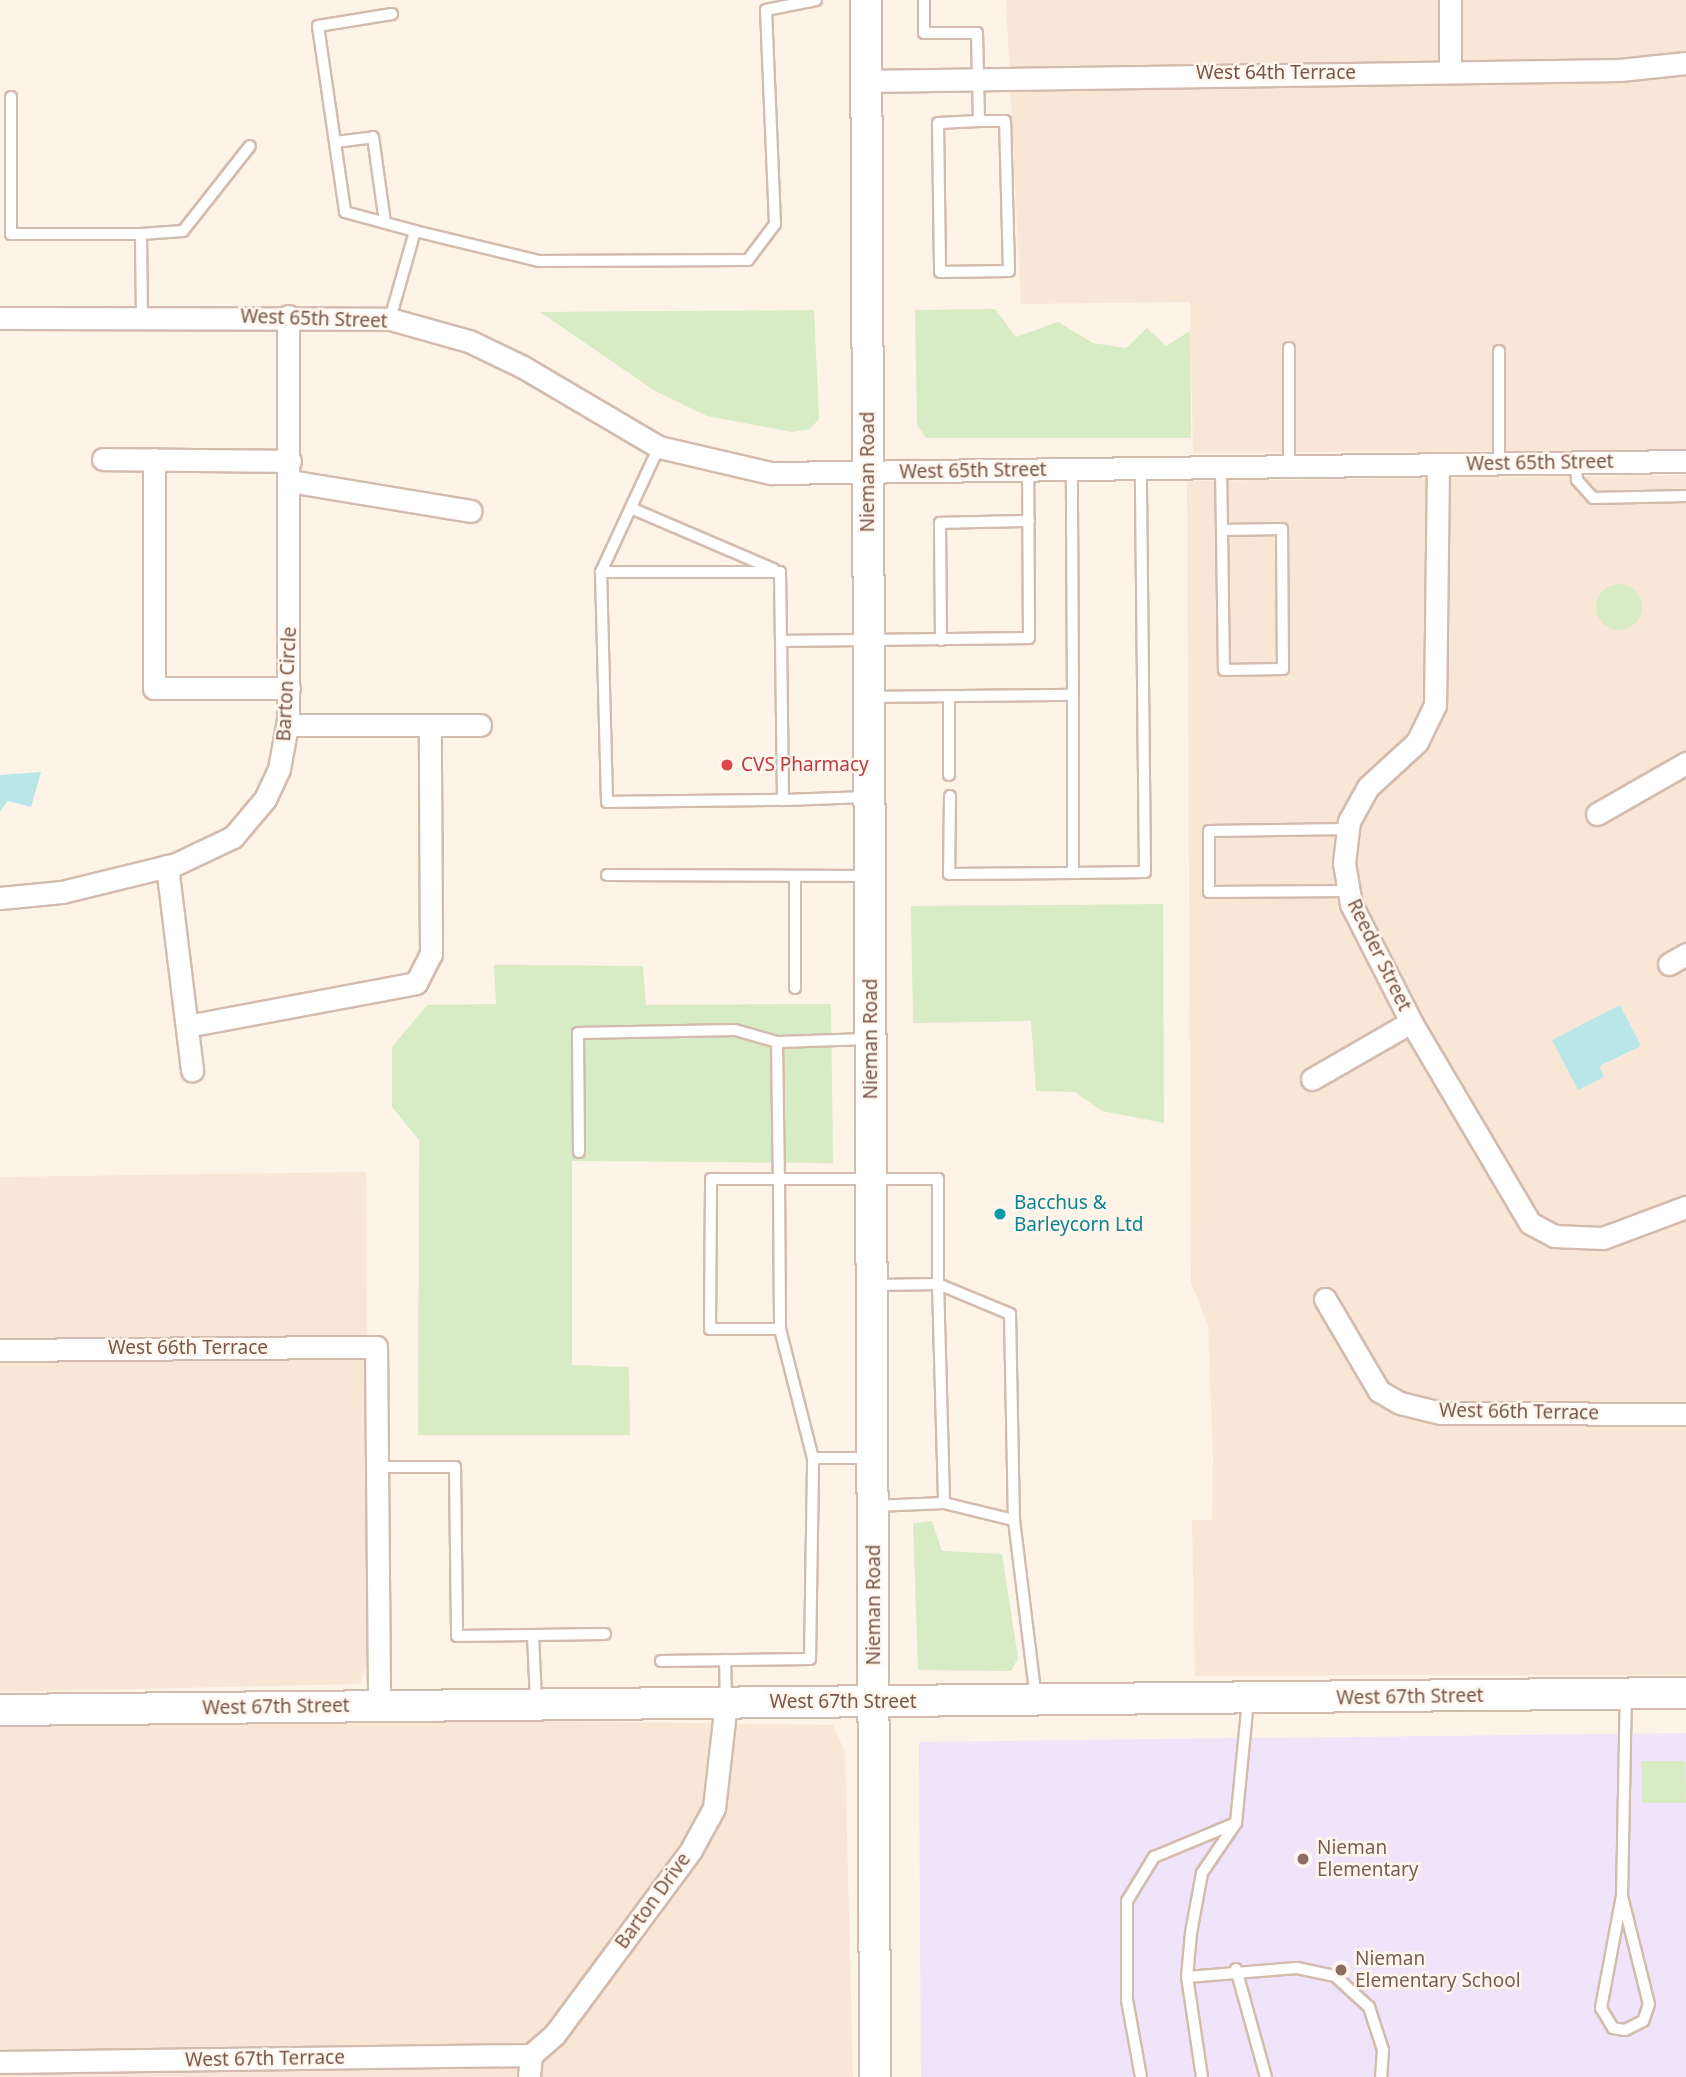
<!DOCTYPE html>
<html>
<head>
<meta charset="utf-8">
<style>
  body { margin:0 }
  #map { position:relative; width:1686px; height:2077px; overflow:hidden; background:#fdf3e7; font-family:"Noto Sans",sans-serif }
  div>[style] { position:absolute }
  .residential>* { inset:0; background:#f8e7d7 }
  .education>* { inset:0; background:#f0e3fa }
  .green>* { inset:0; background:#d7ecc4 }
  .round { border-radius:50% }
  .water>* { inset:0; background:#b9e6e9 }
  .roads { filter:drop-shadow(2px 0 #d3bbae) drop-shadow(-2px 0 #d3bbae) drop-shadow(0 2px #d3bbae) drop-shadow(0 -2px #d3bbae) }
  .lane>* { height:10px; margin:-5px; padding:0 5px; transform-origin:5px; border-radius:5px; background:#fff }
  .street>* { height:21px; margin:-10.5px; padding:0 10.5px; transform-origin:10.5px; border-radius:10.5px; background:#fff }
  .secondary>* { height:30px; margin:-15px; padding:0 15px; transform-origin:15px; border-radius:15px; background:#fff }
  .dots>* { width:19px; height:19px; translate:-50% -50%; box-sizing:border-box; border:4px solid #fff7ee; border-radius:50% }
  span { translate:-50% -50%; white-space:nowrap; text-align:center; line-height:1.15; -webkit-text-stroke:5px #fff7ee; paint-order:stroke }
  .street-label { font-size:19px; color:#795649 }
  .health-label { font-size:19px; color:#be3a42 }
  .left { translate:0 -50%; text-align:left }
  .culture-label { font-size:19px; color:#0d838f }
  .education-label { font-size:19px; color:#785e54 }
</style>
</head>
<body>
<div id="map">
  <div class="residential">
    <div style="clip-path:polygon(1006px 0,1686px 0,1686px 450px,1193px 453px,1190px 302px,1021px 304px)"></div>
    <div style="clip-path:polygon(1686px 475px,1686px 1675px,1195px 1676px,1192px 1520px,1212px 1520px,1213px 1459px,1208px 1325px,1191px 1283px,1187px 481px)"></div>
    <div style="clip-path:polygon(366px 1172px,368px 1662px,360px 1684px,0 1692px,0 1177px)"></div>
    <div style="clip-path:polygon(477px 1720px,833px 1725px,845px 1752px,853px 2077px,0 2077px,0 1725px)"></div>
  </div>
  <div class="education">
    <div style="clip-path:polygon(1686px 1733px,1686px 2077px,921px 2077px,919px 1742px)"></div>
  </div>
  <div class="green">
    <div style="clip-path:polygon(995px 309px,1016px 337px,1058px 322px,1093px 343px,1126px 348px,1147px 328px,1166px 346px,1190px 331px,1191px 438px,926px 438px,917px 425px,915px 310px)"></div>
    <div style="clip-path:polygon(814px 310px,819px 419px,810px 429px,792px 432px,707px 416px,655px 391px,540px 312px)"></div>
    <div class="round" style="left:1596px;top:584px;width:46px;height:46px"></div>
    <div style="clip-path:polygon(1163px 904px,1164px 1123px,1102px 1111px,1075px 1092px,1036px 1091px,1031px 1021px,913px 1023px,911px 906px)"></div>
    <div style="clip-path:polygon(494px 965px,643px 966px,646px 1005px,831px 1004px,833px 1163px,572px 1161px,572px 1365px,629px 1367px,630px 1435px,418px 1435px,419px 1140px,392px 1107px,392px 1047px,427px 1005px,496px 1004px)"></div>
    <div style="clip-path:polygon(932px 1521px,942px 1551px,1002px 1554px,1018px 1658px,1011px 1671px,918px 1670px,913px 1523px)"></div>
    <div style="clip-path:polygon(1641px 1761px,1685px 1761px,1686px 1803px,1642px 1803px)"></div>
  </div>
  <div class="water">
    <div style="clip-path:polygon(41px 772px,31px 807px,8px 801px,0 811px,0 775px)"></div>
    <div style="clip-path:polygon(1620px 1005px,1641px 1046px,1599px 1066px,1604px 1077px,1578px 1090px,1552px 1040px)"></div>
  </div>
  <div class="roads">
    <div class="lane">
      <div style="left:924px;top:0;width:33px;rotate:90deg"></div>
      <div style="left:924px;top:33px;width:53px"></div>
      <div style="left:977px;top:33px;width:88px;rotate:88.7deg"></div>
      <div style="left:979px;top:121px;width:41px;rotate:177.2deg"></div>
      <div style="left:938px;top:123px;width:149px;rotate:89.2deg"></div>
      <div style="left:940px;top:272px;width:69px;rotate:-0.8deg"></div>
      <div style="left:1009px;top:271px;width:150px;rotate:-91.5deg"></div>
      <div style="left:1005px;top:121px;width:26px;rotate:180deg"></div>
      <div style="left:392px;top:14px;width:75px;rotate:170.8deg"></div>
      <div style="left:318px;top:26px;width:188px;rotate:81.7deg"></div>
      <div style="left:345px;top:212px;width:73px;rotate:15.2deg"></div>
      <div style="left:11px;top:97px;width:137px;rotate:90deg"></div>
      <div style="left:11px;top:234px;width:130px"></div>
      <div style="left:335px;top:142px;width:38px;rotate:-7deg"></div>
      <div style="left:373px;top:137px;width:86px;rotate:82deg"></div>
      <div style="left:142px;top:317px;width:83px;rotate:-90.7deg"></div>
      <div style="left:141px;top:234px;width:42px;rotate:-4.1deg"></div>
      <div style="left:183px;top:231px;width:108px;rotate:-51.8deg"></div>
      <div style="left:390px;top:319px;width:91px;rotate:-74.1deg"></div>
      <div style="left:415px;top:231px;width:128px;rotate:13.6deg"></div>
      <div style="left:539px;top:261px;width:209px;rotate:-0.3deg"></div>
      <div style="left:748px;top:260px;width:45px;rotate:-53.1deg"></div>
      <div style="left:775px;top:224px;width:214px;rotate:-92.4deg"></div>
      <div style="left:766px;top:10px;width:51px;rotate:-11.3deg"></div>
      <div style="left:1499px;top:351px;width:112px;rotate:90deg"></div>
      <div style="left:659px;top:447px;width:138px;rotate:114.9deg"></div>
      <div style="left:601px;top:572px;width:179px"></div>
      <div style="left:780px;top:572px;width:69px;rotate:89.2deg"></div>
      <div style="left:781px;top:641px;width:248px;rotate:-0.7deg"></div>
      <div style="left:1029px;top:638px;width:168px;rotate:-90.3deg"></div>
      <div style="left:1576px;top:462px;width:18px;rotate:87deg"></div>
      <div style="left:1577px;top:480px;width:24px;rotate:48deg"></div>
      <div style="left:1593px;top:498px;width:93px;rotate:-1.2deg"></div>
      <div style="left:1289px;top:466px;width:118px;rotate:-90deg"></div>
      <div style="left:1221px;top:467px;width:63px;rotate:89.1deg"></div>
      <div style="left:1222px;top:530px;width:140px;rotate:89.2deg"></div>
      <div style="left:1224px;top:670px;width:59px;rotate:-1deg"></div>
      <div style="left:1283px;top:669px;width:140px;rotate:-90.4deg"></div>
      <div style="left:1282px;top:529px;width:60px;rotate:179deg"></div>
      <div style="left:631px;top:508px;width:155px;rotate:23.2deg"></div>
      <div style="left:601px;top:572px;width:230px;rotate:88.5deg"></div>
      <div style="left:607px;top:802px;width:176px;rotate:-0.7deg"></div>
      <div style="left:783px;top:800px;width:159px;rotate:-90.7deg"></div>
      <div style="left:941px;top:640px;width:117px;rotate:-90.5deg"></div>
      <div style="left:940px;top:523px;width:89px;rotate:-1.3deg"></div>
      <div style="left:872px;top:697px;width:201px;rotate:-0.6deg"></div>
      <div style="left:1073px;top:695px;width:225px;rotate:-90.3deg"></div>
      <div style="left:949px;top:775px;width:79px;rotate:-90deg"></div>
      <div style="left:950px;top:796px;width:78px;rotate:90.7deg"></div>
      <div style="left:949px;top:874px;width:124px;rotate:-0.5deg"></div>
      <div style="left:1073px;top:873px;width:178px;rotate:-90deg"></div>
      <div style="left:783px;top:800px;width:85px;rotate:-2deg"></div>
      <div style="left:1348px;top:829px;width:139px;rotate:179.2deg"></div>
      <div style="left:1209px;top:831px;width:61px;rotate:90deg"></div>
      <div style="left:1209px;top:892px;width:140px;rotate:-0.4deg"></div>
      <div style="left:1073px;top:873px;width:72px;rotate:-0.8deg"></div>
      <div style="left:1145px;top:872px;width:404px;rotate:-90.6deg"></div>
      <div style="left:607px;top:875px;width:260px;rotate:0.2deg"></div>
      <div style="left:795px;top:988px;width:112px;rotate:-90deg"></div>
      <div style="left:869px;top:1039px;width:92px;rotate:178.1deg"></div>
      <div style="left:777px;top:1042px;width:137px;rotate:89.2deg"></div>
      <div style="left:779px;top:1179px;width:150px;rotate:89.6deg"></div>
      <div style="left:780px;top:1329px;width:70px;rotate:180deg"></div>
      <div style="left:710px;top:1329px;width:150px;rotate:-89.6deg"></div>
      <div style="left:711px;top:1179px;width:227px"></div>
      <div style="left:938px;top:1179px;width:105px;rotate:90deg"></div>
      <div style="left:938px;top:1284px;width:78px;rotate:22.6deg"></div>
      <div style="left:1010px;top:1314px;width:206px;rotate:88.9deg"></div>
      <div style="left:579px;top:1152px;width:119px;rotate:-90.5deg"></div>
      <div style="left:578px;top:1033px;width:157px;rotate:-1.1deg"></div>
      <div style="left:735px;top:1030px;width:44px;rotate:15.9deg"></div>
      <div style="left:875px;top:1285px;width:63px;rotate:-0.9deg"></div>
      <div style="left:938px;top:1284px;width:219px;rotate:88.4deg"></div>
      <div style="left:944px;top:1503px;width:69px;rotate:177.5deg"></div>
      <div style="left:780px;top:1329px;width:133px;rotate:75.7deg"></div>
      <div style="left:813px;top:1458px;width:57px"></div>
      <div style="left:377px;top:1467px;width:78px"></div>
      <div style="left:455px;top:1467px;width:169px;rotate:89.3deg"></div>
      <div style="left:457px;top:1636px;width:148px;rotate:-0.8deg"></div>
      <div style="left:944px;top:1503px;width:72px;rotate:13.7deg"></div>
      <div style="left:1014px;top:1520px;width:180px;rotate:83deg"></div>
      <div style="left:533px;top:1635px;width:67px;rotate:87.4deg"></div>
      <div style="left:725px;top:1660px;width:42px;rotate:88.6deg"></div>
      <div style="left:661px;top:1661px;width:149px;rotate:-0.8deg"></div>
      <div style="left:810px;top:1659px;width:201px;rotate:-89.1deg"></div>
      <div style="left:1622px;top:1896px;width:111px;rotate:76deg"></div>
      <div style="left:1649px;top:2004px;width:18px;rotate:109deg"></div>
      <div style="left:1643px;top:2021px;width:20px;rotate:153deg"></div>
      <div style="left:1625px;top:2030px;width:12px;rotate:-171deg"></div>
      <div style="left:1613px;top:2028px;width:23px;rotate:-121deg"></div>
      <div style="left:1601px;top:2008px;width:114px;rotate:-79.4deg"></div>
      <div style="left:1622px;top:1896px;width:200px;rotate:-88.9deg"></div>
      <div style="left:1236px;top:1969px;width:112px;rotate:74.5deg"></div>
      <div style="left:1187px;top:1977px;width:110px;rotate:-4.7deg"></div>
      <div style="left:1297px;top:1968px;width:39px;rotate:12deg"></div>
      <div style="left:1335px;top:1976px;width:46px;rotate:42.4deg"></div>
      <div style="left:1369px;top:2007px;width:45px;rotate:72deg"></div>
      <div style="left:1383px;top:2050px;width:27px;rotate:94deg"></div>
      <div style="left:1141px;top:2077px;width:78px;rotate:-100.3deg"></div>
      <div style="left:1127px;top:2000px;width:99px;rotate:-90deg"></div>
      <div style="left:1127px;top:1901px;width:52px;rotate:-58.5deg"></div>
      <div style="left:1154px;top:1857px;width:89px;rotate:-22.5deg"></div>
      <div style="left:1202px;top:2077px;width:101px;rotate:-98.5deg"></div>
      <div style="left:1187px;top:1977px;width:44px;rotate:-84.8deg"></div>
      <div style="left:1191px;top:1933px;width:61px;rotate:-79.6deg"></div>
      <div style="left:1202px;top:1873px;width:60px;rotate:-55.8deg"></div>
      <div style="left:1236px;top:1823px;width:124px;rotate:-84.4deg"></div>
    </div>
    <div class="street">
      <div style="left:1450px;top:0;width:72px;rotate:90deg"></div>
      <div style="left:866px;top:81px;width:754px;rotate:-0.84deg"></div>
      <div style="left:1620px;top:70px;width:66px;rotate:-6.1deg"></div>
      <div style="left:0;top:318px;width:390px;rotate:0.1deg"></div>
      <div style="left:390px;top:319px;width:82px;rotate:15.6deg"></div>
      <div style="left:469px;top:341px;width:60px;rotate:25.7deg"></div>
      <div style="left:523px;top:367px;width:158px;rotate:30.5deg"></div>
      <div style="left:659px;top:447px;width:115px;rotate:13.1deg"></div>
      <div style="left:771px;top:473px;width:915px;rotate:-0.75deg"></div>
      <div style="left:103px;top:459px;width:187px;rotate:0.6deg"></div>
      <div style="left:154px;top:459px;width:229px;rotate:90deg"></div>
      <div style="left:154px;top:688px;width:135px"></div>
      <div style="left:1438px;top:465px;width:240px;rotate:90.7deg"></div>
      <div style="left:1435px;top:705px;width:41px;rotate:115.9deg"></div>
      <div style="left:1417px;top:742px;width:67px;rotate:137.4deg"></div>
      <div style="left:1368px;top:787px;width:39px;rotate:119deg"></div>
      <div style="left:1349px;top:821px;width:42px;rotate:96.8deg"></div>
      <div style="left:1344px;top:863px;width:42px;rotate:80.3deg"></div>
      <div style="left:1351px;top:904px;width:132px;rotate:63deg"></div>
      <div style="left:1411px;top:1022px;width:234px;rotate:59.4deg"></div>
      <div style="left:1530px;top:1223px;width:27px;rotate:28deg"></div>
      <div style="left:1554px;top:1236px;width:49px;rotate:2.3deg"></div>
      <div style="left:1603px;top:1238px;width:89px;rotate:-20.5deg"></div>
      <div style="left:290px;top:481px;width:183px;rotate:9.4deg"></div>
      <div style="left:288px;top:725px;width:192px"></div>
      <div style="left:1597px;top:814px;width:103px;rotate:-29.8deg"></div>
      <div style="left:167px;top:866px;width:206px;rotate:83deg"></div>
      <div style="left:0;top:898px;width:62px;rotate:-5.5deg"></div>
      <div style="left:62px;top:892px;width:117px;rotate:-13.8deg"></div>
      <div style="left:176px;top:864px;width:63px;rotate:-25.3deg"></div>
      <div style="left:233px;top:837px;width:50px;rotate:-49.9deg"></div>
      <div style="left:265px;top:799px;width:33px;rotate:-65deg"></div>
      <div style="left:279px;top:769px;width:50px;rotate:-79.6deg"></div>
      <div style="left:288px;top:720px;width:404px;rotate:-90deg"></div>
      <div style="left:1669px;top:964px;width:20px;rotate:-30deg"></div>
      <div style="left:187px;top:1026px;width:233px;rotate:-10.6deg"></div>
      <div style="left:416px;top:983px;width:33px;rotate:-63deg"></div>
      <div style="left:431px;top:954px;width:229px;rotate:-90.3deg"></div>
      <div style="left:1312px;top:1079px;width:114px;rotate:-29.9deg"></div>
      <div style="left:1325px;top:1299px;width:107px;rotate:59.6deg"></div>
      <div style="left:1379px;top:1391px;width:24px;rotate:30deg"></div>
      <div style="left:1400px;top:1403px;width:42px;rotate:13.7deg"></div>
      <div style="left:1441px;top:1413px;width:245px;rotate:0.2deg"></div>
      <div style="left:0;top:1350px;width:376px;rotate:-0.5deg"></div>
      <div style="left:376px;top:1347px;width:359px;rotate:89.5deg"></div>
      <div style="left:0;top:2062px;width:531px;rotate:-0.76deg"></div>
      <div style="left:529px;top:2077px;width:22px;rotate:-85deg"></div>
      <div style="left:531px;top:2055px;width:32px;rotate:-41deg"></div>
      <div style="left:555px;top:2034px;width:229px;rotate:-53.5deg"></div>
      <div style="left:691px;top:1850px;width:48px;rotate:-61.3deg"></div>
      <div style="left:714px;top:1808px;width:107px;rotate:-83.5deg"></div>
    </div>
    <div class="secondary">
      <div style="left:866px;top:0;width:2077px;rotate:89.75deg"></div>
      <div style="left:0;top:1710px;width:1686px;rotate:-0.58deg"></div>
    </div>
  </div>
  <div class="dots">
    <div style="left:727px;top:765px;background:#e0444e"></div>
    <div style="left:1000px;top:1214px;background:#0f9aa8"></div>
    <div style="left:1303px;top:1859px;background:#8d6e63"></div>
    <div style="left:1341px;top:1970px;background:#8d6e63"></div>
  </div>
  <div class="street-label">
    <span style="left:1276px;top:73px">West 64th Terrace</span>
    <span style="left:314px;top:319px;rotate:2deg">West 65th Street</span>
    <span style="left:1540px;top:463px;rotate:-1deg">West 65th Street</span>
    <span style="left:973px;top:471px;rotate:-1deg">West 65th Street</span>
    <span style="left:868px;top:472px;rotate:-90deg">Nieman Road</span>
    <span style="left:287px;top:684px;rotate:-87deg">Barton Circle</span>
    <span style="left:1379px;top:955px;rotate:64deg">Reeder Street</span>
    <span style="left:871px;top:1039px;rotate:-90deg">Nieman Road</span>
    <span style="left:188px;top:1348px">West 66th Terrace</span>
    <span style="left:1519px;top:1412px;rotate:1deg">West 66th Terrace</span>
    <span style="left:874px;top:1605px;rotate:-90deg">Nieman Road</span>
    <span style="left:1410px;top:1697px;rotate:-1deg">West 67th Street</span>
    <span style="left:843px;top:1702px">West 67th Street</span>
    <span style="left:276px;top:1707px;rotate:-1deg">West 67th Street</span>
    <span style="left:653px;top:1901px;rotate:-54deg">Barton Drive</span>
    <span style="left:265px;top:2059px;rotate:-1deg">West 67th Terrace</span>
  </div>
  <div class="health-label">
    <span class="left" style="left:741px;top:765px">CVS Pharmacy</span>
  </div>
  <div class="culture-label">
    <span class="left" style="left:1014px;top:1214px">Bacchus &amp;<br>Barleycorn Ltd</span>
  </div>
  <div class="education-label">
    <span class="left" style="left:1317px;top:1859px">Nieman<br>Elementary</span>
    <span class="left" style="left:1355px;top:1970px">Nieman<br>Elementary School</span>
  </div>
</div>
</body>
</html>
